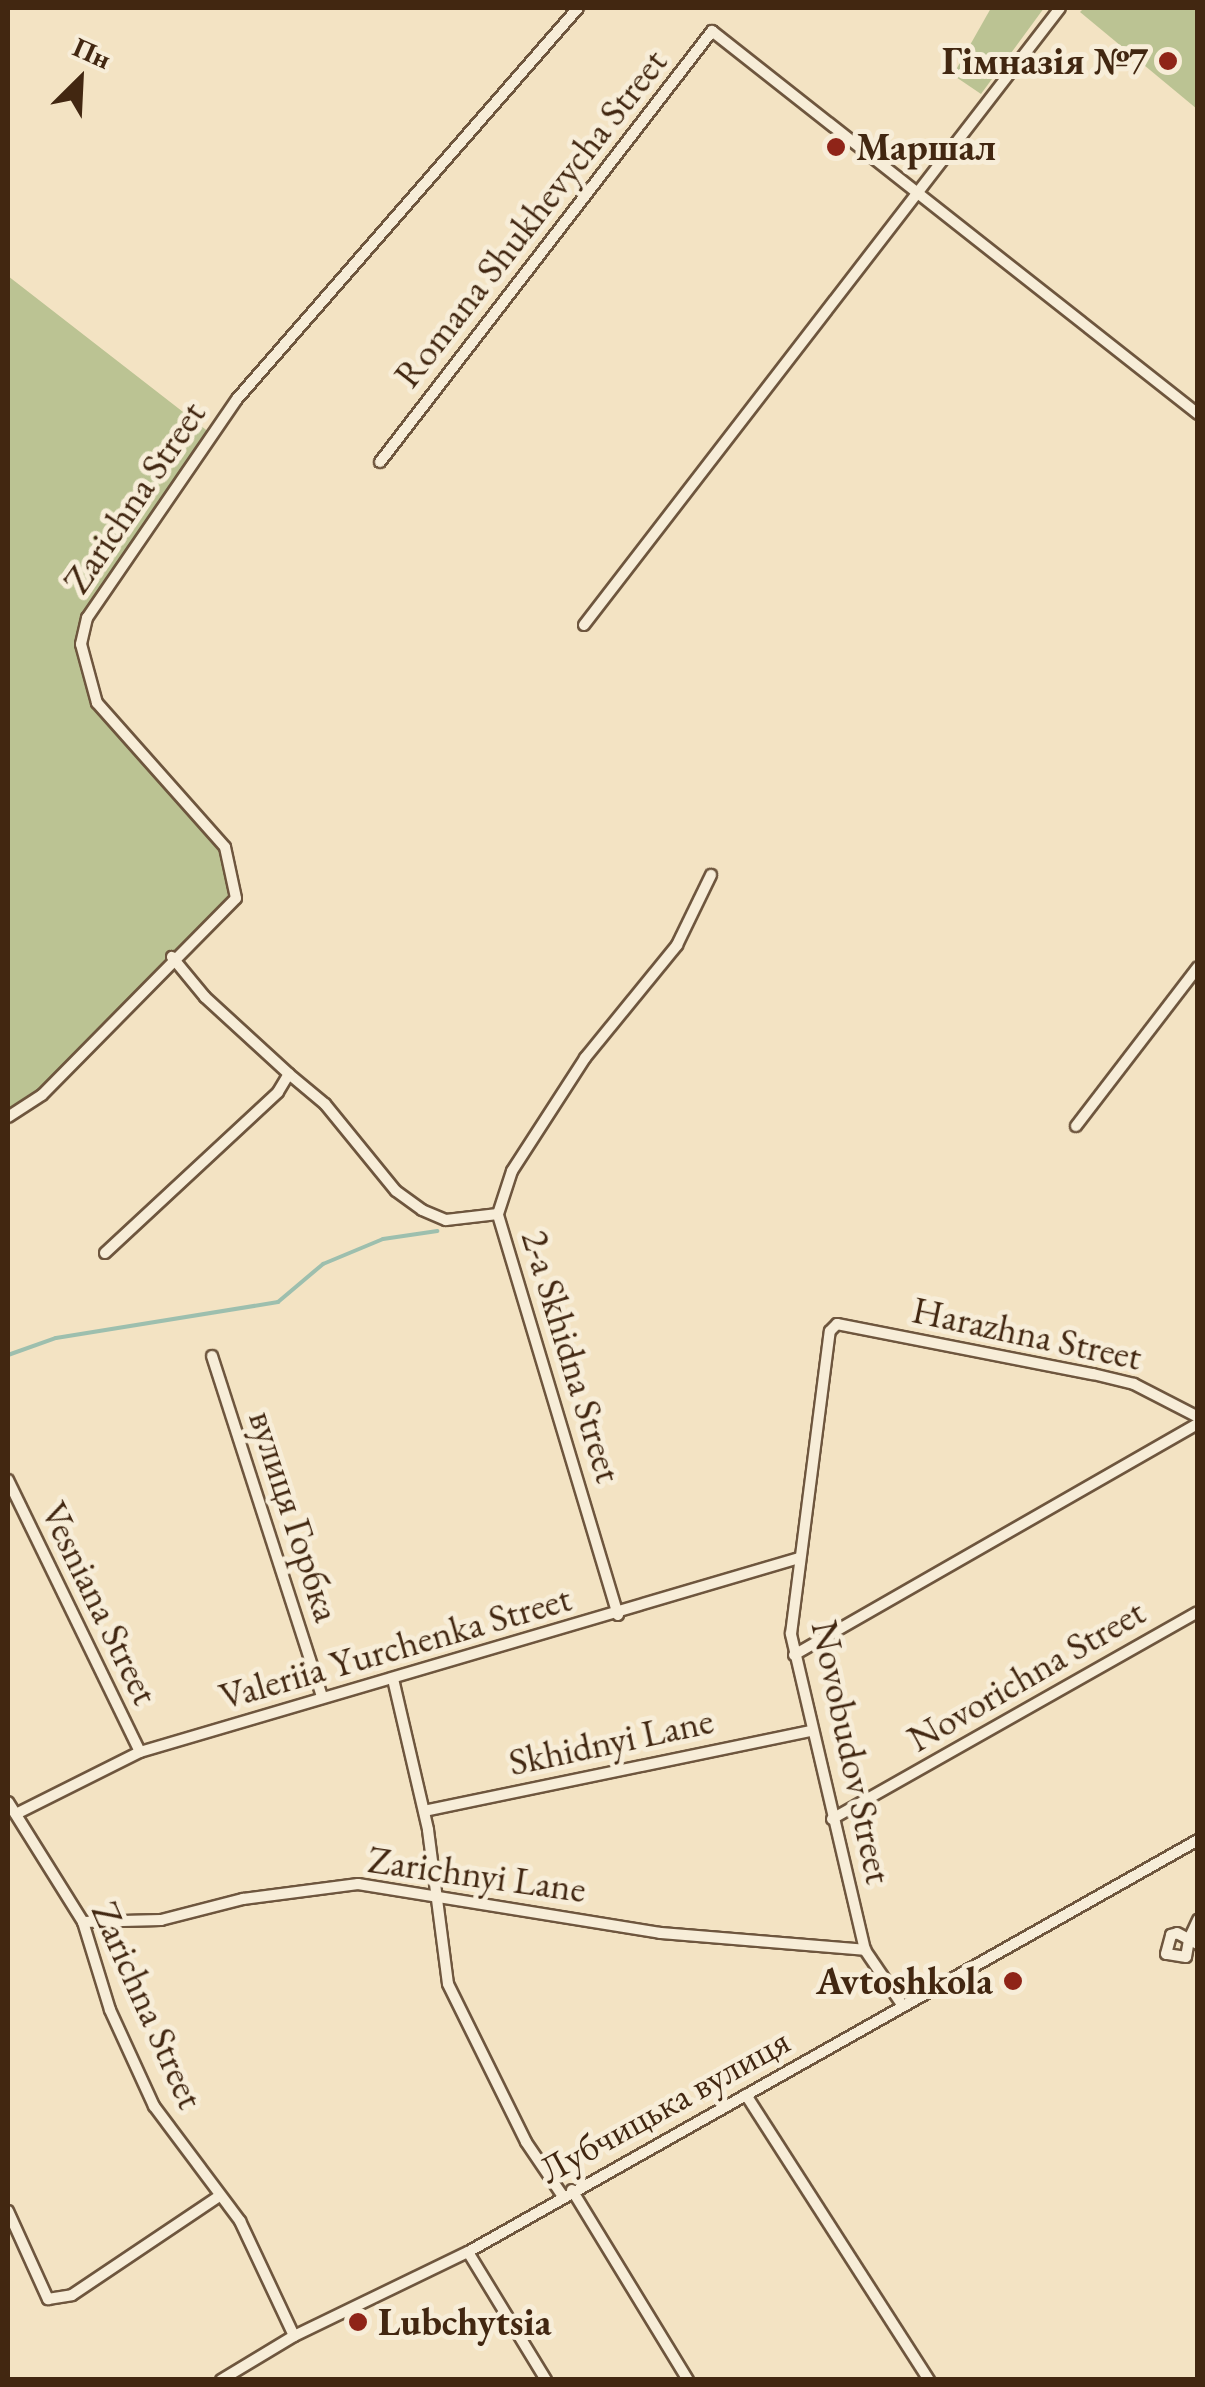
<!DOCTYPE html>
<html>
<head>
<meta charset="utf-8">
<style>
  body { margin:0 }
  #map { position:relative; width:1205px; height:2387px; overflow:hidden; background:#f3e3c3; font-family:"EB Garamond",serif }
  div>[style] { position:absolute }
  .green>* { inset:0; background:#bbc393 }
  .stream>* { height:4px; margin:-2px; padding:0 2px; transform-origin:2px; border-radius:2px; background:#9dbfae }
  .roads { filter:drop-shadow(2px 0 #6e563e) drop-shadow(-2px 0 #6e563e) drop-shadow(0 2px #6e563e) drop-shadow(0 -2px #6e563e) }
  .minor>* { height:10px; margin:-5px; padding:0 5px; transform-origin:5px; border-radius:5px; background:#f7edd8 }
  .dots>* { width:28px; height:28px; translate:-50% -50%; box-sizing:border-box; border:5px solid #f7edd8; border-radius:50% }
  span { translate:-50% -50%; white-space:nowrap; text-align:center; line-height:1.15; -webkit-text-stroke:10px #f7edd8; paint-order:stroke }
  .poi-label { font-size:38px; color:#422711; font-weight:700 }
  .right { translate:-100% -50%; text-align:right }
  .left { translate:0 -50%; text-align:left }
  .street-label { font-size:38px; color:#422711 }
  .frame { position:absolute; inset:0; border:10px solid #422711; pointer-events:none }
  .north { position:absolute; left:30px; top:30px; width:100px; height:100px; -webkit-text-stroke:8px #f7edd8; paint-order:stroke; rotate:24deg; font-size:28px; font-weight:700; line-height:40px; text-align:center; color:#422711 }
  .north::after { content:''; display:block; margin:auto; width:35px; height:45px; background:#422711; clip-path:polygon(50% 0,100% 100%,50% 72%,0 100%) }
</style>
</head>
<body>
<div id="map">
  <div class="green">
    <div style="clip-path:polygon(991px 8px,1044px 8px,981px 94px,953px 75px)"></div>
    <div style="clip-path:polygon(1084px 8px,1197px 8px,1197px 109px,1080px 12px)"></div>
    <div style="clip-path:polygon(8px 276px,214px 436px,87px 618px,81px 644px,97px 703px,225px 847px,236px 898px,42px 1095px,8px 1117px)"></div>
  </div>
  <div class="stream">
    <div style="left:8px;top:1355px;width:51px;rotate:-19.5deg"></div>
    <div style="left:56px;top:1338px;width:225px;rotate:-9.2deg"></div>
    <div style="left:278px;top:1302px;width:59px;rotate:-40.2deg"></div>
    <div style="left:323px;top:1264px;width:65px;rotate:-22.6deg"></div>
    <div style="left:383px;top:1239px;width:55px;rotate:-8.4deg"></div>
  </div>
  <div class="roads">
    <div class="minor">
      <div style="left:380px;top:462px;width:544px;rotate:-52.39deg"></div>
      <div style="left:712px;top:31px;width:619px;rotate:38.24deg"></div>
      <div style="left:584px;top:625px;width:779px;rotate:-52.35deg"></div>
      <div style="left:289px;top:1074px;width:47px;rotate:39.8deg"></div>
      <div style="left:325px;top:1104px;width:112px;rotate:50.8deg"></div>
      <div style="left:396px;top:1191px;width:32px;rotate:36deg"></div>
      <div style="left:422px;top:1210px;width:26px;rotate:23deg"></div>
      <div style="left:446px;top:1220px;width:52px;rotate:-6.6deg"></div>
      <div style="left:8px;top:1117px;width:40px;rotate:-32.9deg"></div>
      <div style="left:42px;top:1095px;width:276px;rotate:-45.4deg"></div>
      <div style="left:236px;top:898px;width:52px;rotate:-102.2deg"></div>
      <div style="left:225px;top:847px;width:193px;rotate:-131.6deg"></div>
      <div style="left:97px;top:703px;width:61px;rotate:-105.2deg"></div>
      <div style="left:81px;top:644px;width:27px;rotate:-77deg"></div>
      <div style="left:87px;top:618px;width:265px;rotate:-55.6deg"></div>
      <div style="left:237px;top:399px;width:519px;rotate:-48.91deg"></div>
      <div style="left:1076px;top:1126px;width:200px;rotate:-52.5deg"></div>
      <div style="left:105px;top:1253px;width:236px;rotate:-42.9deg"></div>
      <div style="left:278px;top:1092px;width:21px;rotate:-59deg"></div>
      <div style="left:289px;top:1074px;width:114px;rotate:-137.5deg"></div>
      <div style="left:205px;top:997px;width:52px;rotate:-129.5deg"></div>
      <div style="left:212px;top:1356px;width:355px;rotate:72.1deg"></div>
      <div style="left:8px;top:1480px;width:302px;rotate:64.1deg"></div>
      <div style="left:618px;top:1615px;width:419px;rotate:-106.7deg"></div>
      <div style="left:498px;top:1214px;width:45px;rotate:-72deg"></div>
      <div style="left:512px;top:1171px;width:135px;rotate:-57.1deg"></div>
      <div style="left:585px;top:1058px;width:146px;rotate:-50.8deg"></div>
      <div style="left:677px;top:945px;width:78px;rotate:-64.1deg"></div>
      <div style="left:794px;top:1655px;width:465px;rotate:-29.8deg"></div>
      <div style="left:393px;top:1679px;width:155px;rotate:76.9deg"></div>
      <div style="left:428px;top:1830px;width:155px;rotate:82.6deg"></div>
      <div style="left:448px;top:1984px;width:176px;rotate:63.7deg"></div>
      <div style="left:526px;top:2142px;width:64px;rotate:55.8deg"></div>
      <div style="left:8px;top:1802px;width:142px;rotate:58deg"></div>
      <div style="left:83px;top:1922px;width:92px;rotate:72.9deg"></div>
      <div style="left:110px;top:2010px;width:106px;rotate:65.4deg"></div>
      <div style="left:154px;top:2106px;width:144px;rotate:53.2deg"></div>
      <div style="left:240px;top:2221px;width:127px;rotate:64.8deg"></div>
      <div style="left:424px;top:1811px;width:394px;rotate:-11.7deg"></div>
      <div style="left:16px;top:1814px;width:139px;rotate:-26.6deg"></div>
      <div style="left:140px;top:1752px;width:687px;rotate:-16.4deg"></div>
      <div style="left:832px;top:1819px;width:420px;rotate:-29.5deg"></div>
      <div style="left:83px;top:1922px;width:78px;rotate:-1.5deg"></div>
      <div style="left:161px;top:1920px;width:85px;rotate:-14.4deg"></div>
      <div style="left:243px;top:1899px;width:116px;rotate:-7.4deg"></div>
      <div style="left:358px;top:1884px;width:306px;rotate:9.2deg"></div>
      <div style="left:660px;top:1933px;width:206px;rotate:4.7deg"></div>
      <div style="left:1190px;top:1937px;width:19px;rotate:-65deg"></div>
      <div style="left:1189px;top:1940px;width:17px;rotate:100deg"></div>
      <div style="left:1186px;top:1957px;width:20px;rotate:-171deg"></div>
      <div style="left:1166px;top:1954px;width:20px;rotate:-75deg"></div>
      <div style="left:1171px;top:1935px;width:6px;rotate:-18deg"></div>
      <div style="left:1177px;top:1933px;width:24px;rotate:28deg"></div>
      <div style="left:903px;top:2006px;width:68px;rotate:-124.2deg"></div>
      <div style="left:865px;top:1950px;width:325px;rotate:-103.2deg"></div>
      <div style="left:791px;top:1634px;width:305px;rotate:-82.7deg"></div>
      <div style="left:830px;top:1331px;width:10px;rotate:-45deg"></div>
      <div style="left:837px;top:1324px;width:261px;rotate:11.1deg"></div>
      <div style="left:1093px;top:1374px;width:42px;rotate:13.7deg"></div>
      <div style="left:1134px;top:1384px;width:72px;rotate:27.3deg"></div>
      <div style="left:746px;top:2095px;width:339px;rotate:57.3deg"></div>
      <div style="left:572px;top:2190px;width:223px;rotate:58.6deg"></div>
      <div style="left:8px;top:2211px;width:97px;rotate:65.6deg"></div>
      <div style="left:48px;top:2299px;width:24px;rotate:-9deg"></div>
      <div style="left:72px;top:2295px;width:176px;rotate:-33.9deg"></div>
      <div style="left:468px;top:2252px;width:150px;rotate:58.6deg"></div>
      <div style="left:221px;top:2380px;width:85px;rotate:-31.1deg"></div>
      <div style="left:294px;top:2336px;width:193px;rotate:-25.8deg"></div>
      <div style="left:468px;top:2252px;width:838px;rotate:-29.44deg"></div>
    </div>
  </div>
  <div class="dots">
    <div style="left:1168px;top:61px;background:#8f2418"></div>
    <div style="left:836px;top:147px;background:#8f2418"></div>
    <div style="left:1013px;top:1981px;background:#8f2418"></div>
    <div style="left:358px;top:2322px;background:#8f2418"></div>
  </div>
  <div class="poi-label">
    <span class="right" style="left:1148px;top:61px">Гімназія №7</span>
    <span class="left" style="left:856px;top:147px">Маршал</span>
    <span class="right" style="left:993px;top:1981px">Avtoshkola</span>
    <span class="left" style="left:378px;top:2322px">Lubchytsia</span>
  </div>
  <div class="street-label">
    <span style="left:530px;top:218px;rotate:-52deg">Romana Shukhevycha Street</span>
    <span style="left:134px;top:497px;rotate:-56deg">Zarichna Street</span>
    <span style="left:1027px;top:1333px;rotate:12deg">Harazhna Street</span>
    <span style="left:572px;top:1356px;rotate:73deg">2-a Skhidna Street</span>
    <span style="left:295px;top:1516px;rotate:72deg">вулиця Горбка</span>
    <span style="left:100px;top:1603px;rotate:64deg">Vesniana Street</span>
    <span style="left:395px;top:1647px;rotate:-16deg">Valeriia Yurchenka Street</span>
    <span style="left:1026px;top:1675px;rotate:-30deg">Novorichna Street</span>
    <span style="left:611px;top:1741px;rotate:-12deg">Skhidnyi Lane</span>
    <span style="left:852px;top:1752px;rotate:78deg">Novobudov Street</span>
    <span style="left:477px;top:1874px;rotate:8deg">Zarichnyi Lane</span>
    <span style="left:148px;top:2005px;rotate:66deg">Zarichna Street</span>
    <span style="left:664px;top:2105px;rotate:-29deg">Лубчицька вулиця</span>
  </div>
  <div class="frame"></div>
  <div class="north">Пн</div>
</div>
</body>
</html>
